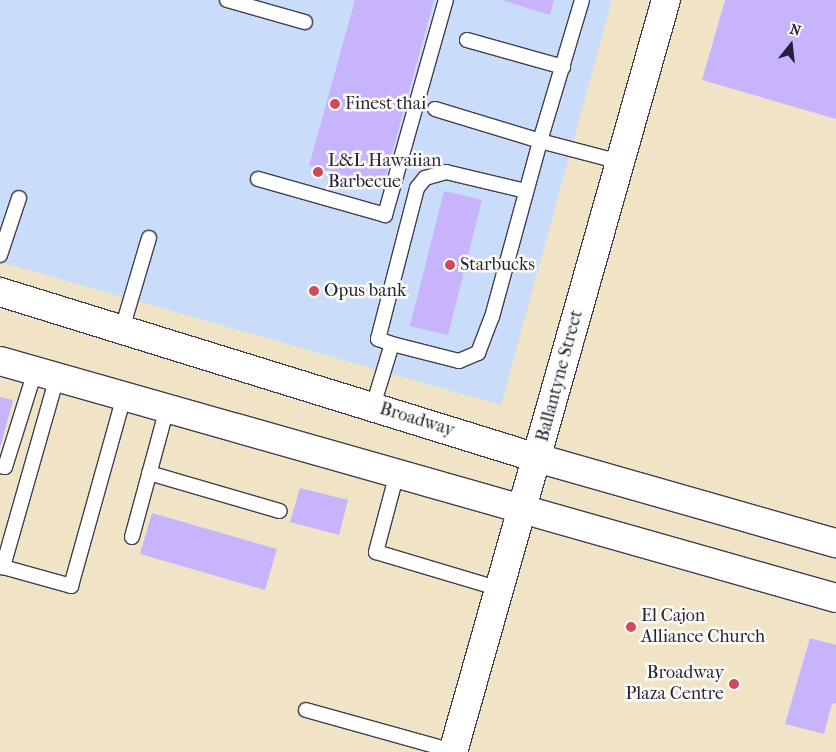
<!DOCTYPE html>
<html>
<head>
<meta charset="utf-8">
<style>
  body { margin:0 }
  #map { position:relative; width:836px; height:752px; overflow:hidden; background:#f0e3c6; font-family:"IM FELL French Canon",serif }
  div>[style] { position:absolute }
  .built>* { inset:0; background:#c9dcf9 }
  .building>* { inset:0; background:#c8b4fc }
  .roads { filter:drop-shadow(1px 0 #413f50) drop-shadow(-1px 0 #413f50) drop-shadow(0 1px #413f50) drop-shadow(0 -1px #413f50) }
  .lane>* { height:14px; margin:-7px; padding:0 7px; transform-origin:7px; border-radius:7px; background:#fff }
  .secondary>* { height:28px; margin:-14px; padding:0 14px; transform-origin:14px; border-radius:14px; background:#fff }
  .primary>* { height:28px; margin:-14px; padding:0 14px; transform-origin:14px; border-radius:14px; background:#fff }
  .dots>* { width:14px; height:14px; translate:-50% -50%; box-sizing:border-box; border:2px solid #fdfcf7; border-radius:50% }
  span { translate:-50% -50%; white-space:nowrap; text-align:center; line-height:1.15; -webkit-text-stroke:5px #fdfcf7; paint-order:stroke }
  .poi-label { font-size:18px; color:#22223b }
  .left { translate:0 -50%; text-align:left }
  .right { translate:-100% -50%; text-align:right }
  .street-label { font-size:18px; color:#22223b }
  .north { position:absolute; left:766px; top:20px; width:50px; height:50px; -webkit-text-stroke:4px #fdfcf7; paint-order:stroke; rotate:16deg; font-size:14px; font-weight:700; line-height:20px; text-align:center; color:#22223b }
  .north::after { content:''; display:block; margin:auto; width:18px; height:22px; background:#22223b; clip-path:polygon(50% 0,100% 100%,50% 72%,0 100%) }
</style>
</head>
<body>
<div id="map">
  <div class="built">
    <div style="clip-path:polygon(0 0,612px 0,501px 405px,0 262px)"></div>
  </div>
  <div class="building">
    <div style="clip-path:polygon(355px 0,434px 0,383px 186px,309px 166px)"></div>
    <div style="clip-path:polygon(502px 0,554px 0,550px 15px)"></div>
    <div style="clip-path:polygon(725px 0,836px 0,836px 119px,702px 80px)"></div>
    <div style="clip-path:polygon(444px 191px,482px 200px,448px 335px,410px 326px)"></div>
    <div style="clip-path:polygon(0 397px,13px 400px,1px 445px,0 445px)"></div>
    <div style="clip-path:polygon(300px 488px,348px 500px,339px 535px,290px 522px)"></div>
    <div style="clip-path:polygon(152px 513px,277px 549px,265px 590px,140px 554px)"></div>
    <div style="clip-path:polygon(810px 638px,836px 645px,836px 703px,832px 704px,824px 734px,785px 724px)"></div>
  </div>
  <div class="roads">
    <div class="lane">
      <div style="left:227px;top:0;width:81px;rotate:15.8deg"></div>
      <div style="left:467px;top:40px;width:100px;rotate:15.7deg"></div>
      <div style="left:435px;top:109px;width:110px;rotate:16.9deg"></div>
      <div style="left:540px;top:141px;width:147px;rotate:-73.4deg"></div>
      <div style="left:258px;top:179px;width:132px;rotate:15.8deg"></div>
      <div style="left:385px;top:215px;width:223px;rotate:-74.2deg"></div>
      <div style="left:0;top:255px;width:60px;rotate:-71.6deg"></div>
      <div style="left:122px;top:329px;width:95px;rotate:-73.5deg"></div>
      <div style="left:392px;top:344px;width:15px;rotate:-160deg"></div>
      <div style="left:378px;top:339px;width:156px;rotate:-75.5deg"></div>
      <div style="left:417px;top:188px;width:13px;rotate:-51deg"></div>
      <div style="left:425px;top:178px;width:22px;rotate:-16deg"></div>
      <div style="left:446px;top:172px;width:82px;rotate:13.4deg"></div>
      <div style="left:57px;top:377px;width:198px;rotate:105.9deg"></div>
      <div style="left:3px;top:567px;width:71px;rotate:15.6deg"></div>
      <div style="left:71px;top:586px;width:197px;rotate:-74.4deg"></div>
      <div style="left:373px;top:406px;width:65px;rotate:-73deg"></div>
      <div style="left:392px;top:344px;width:69px;rotate:14.2deg"></div>
      <div style="left:459px;top:361px;width:21px;rotate:-23deg"></div>
      <div style="left:478px;top:353px;width:39px;rotate:-69deg"></div>
      <div style="left:492px;top:317px;width:182px;rotate:-74.7deg"></div>
      <div style="left:540px;top:141px;width:83px;rotate:14.7deg"></div>
      <div style="left:0;top:466px;width:5px;rotate:11deg"></div>
      <div style="left:5px;top:467px;width:101px;rotate:-72.6deg"></div>
      <div style="left:149px;top:473px;width:136px;rotate:16.2deg"></div>
      <div style="left:397px;top:473px;width:82px;rotate:104.9deg"></div>
      <div style="left:376px;top:552px;width:129px;rotate:16.6deg"></div>
      <div style="left:132px;top:537px;width:134px;rotate:-74.8deg"></div>
      <div style="left:306px;top:710px;width:153px;rotate:15.6deg"></div>
    </div>
    <div class="secondary">
      <div style="left:453px;top:752px;width:782px;rotate:-74.19deg"></div>
    </div>
    <div class="primary">
      <div style="left:0;top:292px;width:562px;rotate:17.18deg"></div>
      <div style="left:537px;top:458px;width:311px;rotate:15.9deg"></div>
      <div style="left:0;top:361px;width:869px;rotate:15.83deg"></div>
    </div>
  </div>
  <div class="dots">
    <div style="left:335px;top:104px;background:#d1495b"></div>
    <div style="left:318px;top:172px;background:#d1495b"></div>
    <div style="left:450px;top:265px;background:#d1495b"></div>
    <div style="left:314px;top:291px;background:#d1495b"></div>
    <div style="left:631px;top:627px;background:#d1495b"></div>
    <div style="left:734px;top:684px;background:#d1495b"></div>
  </div>
  <div class="poi-label">
    <span class="left" style="left:345px;top:104px">Finest thai</span>
    <span class="left" style="left:328px;top:172px">L&amp;L Hawaiian<br>Barbecue</span>
    <span class="left" style="left:460px;top:265px">Starbucks</span>
    <span class="left" style="left:324px;top:291px">Opus bank</span>
    <span class="left" style="left:641px;top:627px">El Cajon<br>Alliance Church</span>
    <span class="right" style="left:724px;top:684px">Broadway<br>Plaza Centre</span>
  </div>
  <div class="street-label">
    <span style="left:560px;top:376px;rotate:-75deg">Ballantyne Street</span>
    <span style="left:417px;top:420px;rotate:17deg">Broadway</span>
  </div>
  <div class="north">N</div>
</div>
</body>
</html>
